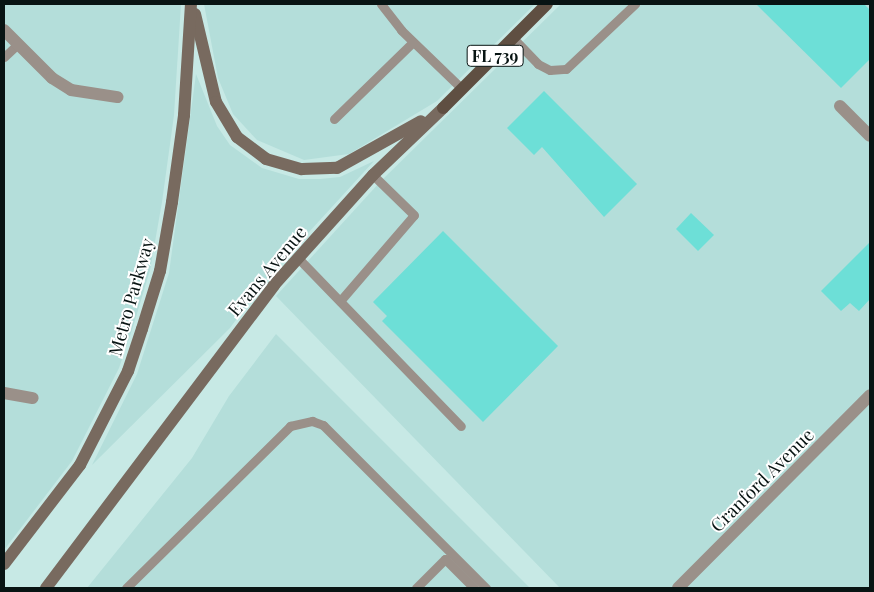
<!DOCTYPE html>
<html>
<head>
<meta charset="utf-8">
<style>
  body { margin:0 }
  #map { position:relative; width:874px; height:592px; overflow:hidden; background:#c7e9e5; font-family:"Playfair Display",serif }
  div>[style] { position:absolute }
  .built>* { inset:0; background:#b4deda }
  .building>* { inset:0; background:#6ddfd7 }
  .lane>* { height:9px; margin:-4.5px; padding:0 4.5px; transform-origin:4.5px; border-radius:4.5px; background:#9a9089 }
  .street>* { height:12px; margin:-6px; padding:0 6px; transform-origin:6px; border-radius:6px; background:#9a9089 }
  .secondary>* { height:12px; margin:-6px; padding:0 6px; transform-origin:6px; border-radius:6px; background:#786a5f }
  .primary>* { height:12px; margin:-6px; padding:0 6px; transform-origin:6px; border-radius:6px; background:#5f4f42 }
  span { translate:-50% -50%; white-space:nowrap; text-align:center; line-height:1.15; -webkit-text-stroke:4px #fff; paint-order:stroke }
  .shield-label span { padding:1px 4px; background:#fff; border:1px solid; border-radius:4px; -webkit-text-stroke-width:0 }
  .shield-label { font-size:16px; color:#081413; font-weight:700 }
  .street-label { font-size:18px; color:#081413 }
  .frame { position:absolute; inset:0; border:5px solid #081413; pointer-events:none }
</style>
</head>
<body>
<div id="map">
  <div class="built">
    <div style="clip-path:polygon(4px 4px,181px 4px,174px 115px,162px 202px,150px 270px,133px 327px,119px 368px,72px 461px,4px 550px)"></div>
    <div style="clip-path:polygon(204px 4px,535px 4px,437px 101px,349px 154px,304px 160px,257px 140px,233px 114px,218px 78px)"></div>
    <div style="clip-path:polygon(561px 4px,870px 4px,870px 588px,560px 588px,276px 296px,380px 182px)"></div>
    <div style="clip-path:polygon(196px 74px,217px 126px,230px 145px,262px 168px,299px 179px,320px 179px,340px 177px,374px 161px,267px 278px,230px 328px,92px 465px,137px 374px,169px 273px)"></div>
    <div style="clip-path:polygon(276px 334px,530px 588px,87px 588px,192px 458px,229px 396px)"></div>
  </div>
  <div class="building">
    <div style="clip-path:polygon(756px 4px,864px 4px,870px 10px,870px 59px,841px 88px)"></div>
    <div style="clip-path:polygon(544px 91px,637px 184px,604px 217px,542px 147px,534px 155px,507px 128px)"></div>
    <div style="clip-path:polygon(691px 213px,714px 235px,698px 251px,676px 229px)"></div>
    <div style="clip-path:polygon(443px 231px,558px 346px,483px 422px,382px 321px,387px 316px,373px 302px)"></div>
    <div style="clip-path:polygon(869px 243px,870px 299px,859px 311px,850px 303px,841px 311px,821px 291px)"></div>
  </div>
  <div class="lane">
    <div style="left:381px;top:4px;width:33px;rotate:52deg"></div>
    <div style="left:401px;top:30px;width:85px;rotate:44deg"></div>
    <div style="left:513px;top:38px;width:36px;rotate:46deg"></div>
    <div style="left:538px;top:64px;width:13px;rotate:27deg"></div>
    <div style="left:550px;top:70px;width:16px;rotate:-4deg"></div>
    <div style="left:566px;top:69px;width:95px;rotate:-43.3deg"></div>
    <div style="left:4px;top:57px;width:19px;rotate:-43deg"></div>
    <div style="left:334px;top:119px;width:110px;rotate:-44.3deg"></div>
    <div style="left:298px;top:258px;width:234px;rotate:45.9deg"></div>
    <div style="left:340px;top:301px;width:113px;rotate:-49.3deg"></div>
    <div style="left:414px;top:215px;width:57px;rotate:-135.7deg"></div>
    <div style="left:126px;top:588px;width:231px;rotate:-44.6deg"></div>
    <div style="left:290px;top:426px;width:23px;rotate:-13deg"></div>
    <div style="left:312px;top:421px;width:12px;rotate:20deg"></div>
    <div style="left:323px;top:425px;width:231px;rotate:45deg"></div>
    <div style="left:416px;top:588px;width:41px;rotate:-45deg"></div>
    <div style="left:445px;top:559px;width:41px;rotate:45deg"></div>
  </div>
  <div class="street">
    <div style="left:4px;top:30px;width:68px;rotate:45deg"></div>
    <div style="left:52px;top:78px;width:22px;rotate:32deg"></div>
    <div style="left:71px;top:90px;width:47px;rotate:8.7deg"></div>
    <div style="left:840px;top:106px;width:42px;rotate:45deg"></div>
    <div style="left:4px;top:393px;width:29px;rotate:10deg"></div>
    <div style="left:678px;top:588px;width:272px;rotate:-45.1deg"></div>
  </div>
  <div class="secondary">
    <div style="left:195px;top:14px;width:90px;rotate:76.6deg"></div>
    <div style="left:216px;top:102px;width:41px;rotate:59deg"></div>
    <div style="left:237px;top:137px;width:36px;rotate:37deg"></div>
    <div style="left:266px;top:159px;width:37px;rotate:16deg"></div>
    <div style="left:302px;top:169px;width:35px;rotate:-2deg"></div>
    <div style="left:337px;top:168px;width:96px;rotate:-29.2deg"></div>
    <div style="left:4px;top:564px;width:125px;rotate:-52.5deg"></div>
    <div style="left:80px;top:465px;width:106px;rotate:-62.9deg"></div>
    <div style="left:128px;top:371px;width:44px;rotate:-71.6deg"></div>
    <div style="left:142px;top:329px;width:61px;rotate:-72.8deg"></div>
    <div style="left:160px;top:271px;width:70px;rotate:-80.1deg"></div>
    <div style="left:172px;top:202px;width:88px;rotate:-82.1deg"></div>
    <div style="left:184px;top:115px;width:111px;rotate:-86.4deg"></div>
    <div style="left:46px;top:588px;width:379px;rotate:-53deg"></div>
    <div style="left:274px;top:285px;width:148px;rotate:-48deg"></div>
    <div style="left:373px;top:175px;width:97px;rotate:-43.7deg"></div>
  </div>
  <div class="primary">
    <div style="left:443px;top:108px;width:147px;rotate:-45deg"></div>
  </div>
  <div class="shield-label">
    <span style="left:495px;top:56px">FL 739</span>
  </div>
  <div class="street-label">
    <span style="left:267px;top:271px;rotate:-50deg">Evans Avenue</span>
    <span style="left:131px;top:297px;rotate:-74deg">Metro Parkway</span>
    <span style="left:762px;top:480px;rotate:-45deg">Cranford Avenue</span>
  </div>
  <div class="frame"></div>
</div>
</body>
</html>
